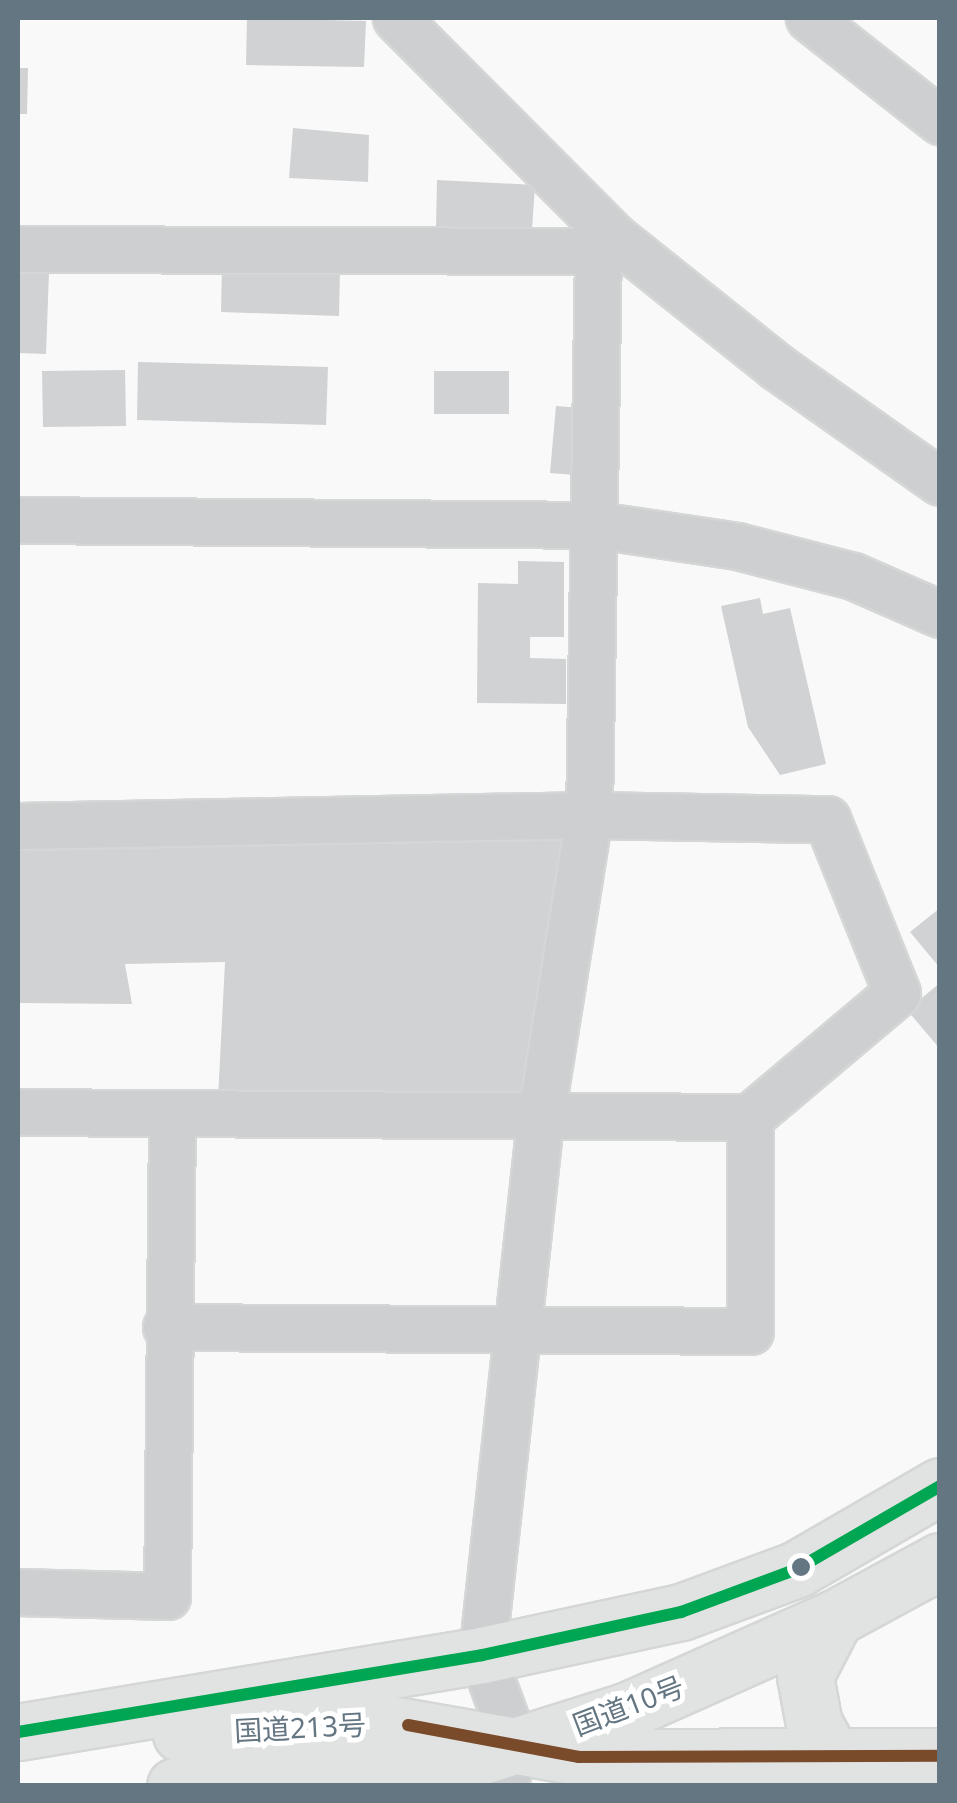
<!DOCTYPE html>
<html>
<head>
<meta charset="utf-8">
<style>
  body { margin:0 }
  #map { position:relative; width:957px; height:1803px; overflow:hidden; background:#f9f9f9; font-family:"Noto Sans","Noto Sans JP",sans-serif }
  div>[style] { position:absolute }
  .building>* { inset:0; background:#d0d2d3 }
  .roads { filter:drop-shadow(2px 0 #d5d6d6) drop-shadow(-2px 0 #d5d6d6) drop-shadow(0 2px #d5d6d6) drop-shadow(0 -2px #d5d6d6) }
  .minor>* { height:45px; margin:-22.5px; padding:0 22.5px; transform-origin:22.5px; border-radius:22.5px; background:#cecfd0 }
  .highway>* { height:55px; margin:-27.5px; padding:0 27.5px; transform-origin:27.5px; border-radius:27.5px; background:#e1e2e2 }
  .bus-1>* { height:12px; margin:-6px; padding:0 6px; transform-origin:6px; border-radius:6px; background:#00a651 }
  .bus-2>* { height:12px; margin:-6px; padding:0 6px; transform-origin:6px; border-radius:6px; background:#7a4b2a }
  .dots>* { width:28px; height:28px; translate:-50% -50%; box-sizing:border-box; border:5px solid #fff; border-radius:50% }
  span { translate:-50% -50%; white-space:nowrap; text-align:center; line-height:1.15; -webkit-text-stroke:10px #fff; paint-order:stroke }
  .street-label { font-size:28px; color:#657683 }
  .frame { position:absolute; inset:0; border:20px solid #657683; pointer-events:none }
</style>
</head>
<body>
<div id="map">
  <div class="building">
    <div style="clip-path:polygon(247px 18px,366px 21px,364px 67px,246px 65px)"></div>
    <div style="clip-path:polygon(18px 68px,28px 68px,27px 114px,18px 114px)"></div>
    <div style="clip-path:polygon(293px 128px,369px 135px,368px 182px,289px 178px)"></div>
    <div style="clip-path:polygon(437px 180px,535px 185px,532px 230px,436px 228px)"></div>
    <div style="clip-path:polygon(222px 266px,340px 269px,339px 316px,221px 312px)"></div>
    <div style="clip-path:polygon(18px 271px,49px 272px,46px 354px,18px 353px)"></div>
    <div style="clip-path:polygon(138px 362px,328px 367px,326px 425px,137px 420px)"></div>
    <div style="clip-path:polygon(125px 370px,126px 426px,43px 427px,42px 371px)"></div>
    <div style="clip-path:polygon(434px 371px,509px 371px,509px 414px,434px 414px)"></div>
    <div style="clip-path:polygon(556px 406px,582px 408px,576px 475px,550px 473px)"></div>
    <div style="clip-path:polygon(518px 561px,564px 562px,564px 637px,530px 637px,530px 658px,566px 659px,566px 704px,477px 703px,478px 583px,518px 584px)"></div>
    <div style="clip-path:polygon(760px 598px,763px 614px,790px 608px,826px 764px,780px 775px,748px 727px,721px 606px)"></div>
    <div style="clip-path:polygon(577px 831px,534px 1107px,218px 1099px,225px 962px,125px 964px,132px 1004px,18px 1003px,18px 838px)"></div>
    <div style="clip-path:polygon(940px 908px,940px 968px,910px 932px)"></div>
    <div style="clip-path:polygon(940px 983px,940px 1049px,907px 1010px)"></div>
  </div>
  <div class="roads">
    <div class="minor">
      <div style="left:396px;top:18px;width:308px;rotate:45.1deg"></div>
      <div style="left:613px;top:236px;width:210px;rotate:38.6deg"></div>
      <div style="left:777px;top:367px;width:199px;rotate:35.2deg"></div>
      <div style="left:809px;top:18px;width:167px;rotate:38.2deg"></div>
      <div style="left:18px;top:249px;width:580px;rotate:0.2deg"></div>
      <div style="left:598px;top:251px;width:21px;rotate:-45deg"></div>
      <div style="left:18px;top:520px;width:579px;rotate:0.49deg"></div>
      <div style="left:597px;top:525px;width:142px;rotate:8.5deg"></div>
      <div style="left:737px;top:546px;width:120px;rotate:14.5deg"></div>
      <div style="left:853px;top:576px;width:95px;rotate:23.6deg"></div>
      <div style="left:18px;top:826px;width:571px;rotate:-1.1deg"></div>
      <div style="left:589px;top:815px;width:238px;rotate:1deg"></div>
      <div style="left:827px;top:819px;width:188px;rotate:68.1deg"></div>
      <div style="left:897px;top:993px;width:192px;rotate:139.9deg"></div>
      <div style="left:750px;top:1117px;width:732px;rotate:-179.61deg"></div>
      <div style="left:166px;top:1327px;width:584px;rotate:0.39deg"></div>
      <div style="left:750px;top:1331px;width:214px;rotate:-90deg"></div>
      <div style="left:18px;top:1592px;width:149px;rotate:1.5deg"></div>
      <div style="left:167px;top:1596px;width:481px;rotate:-89.4deg"></div>
      <div style="left:504px;top:1786px;width:42px;rotate:-75deg"></div>
      <div style="left:515px;top:1745px;width:96px;rotate:-110.1deg"></div>
      <div style="left:482px;top:1655px;width:537px;rotate:-83.8deg"></div>
      <div style="left:540px;top:1121px;width:310px;rotate:-80.9deg"></div>
      <div style="left:589px;top:815px;width:564px;rotate:-89.09deg"></div>
    </div>
    <div class="highway">
      <div style="left:18px;top:1732px;width:470px;rotate:-9.4deg"></div>
      <div style="left:482px;top:1655px;width:204px;rotate:-12.2deg"></div>
      <div style="left:681px;top:1612px;width:124px;rotate:-20.3deg"></div>
      <div style="left:797px;top:1569px;width:165px;rotate:-30.1deg"></div>
      <div style="left:181px;top:1734px;width:198px;rotate:-3.5deg"></div>
      <div style="left:379px;top:1722px;width:203px;rotate:9.9deg"></div>
      <div style="left:579px;top:1757px;width:361px;rotate:-0.2deg"></div>
      <div style="left:833px;top:1758px;width:39px;rotate:-119deg"></div>
      <div style="left:814px;top:1724px;width:49px;rotate:-100.6deg"></div>
      <div style="left:805px;top:1676px;width:65px;rotate:-62.7deg"></div>
      <div style="left:175px;top:1786px;width:273px;rotate:-4deg"></div>
      <div style="left:447px;top:1767px;width:188px;rotate:-17.4deg"></div>
      <div style="left:626px;top:1711px;width:229px;rotate:-24deg"></div>
      <div style="left:835px;top:1618px;width:119px;rotate:-28.5deg"></div>
    </div>
  </div>
  <div class="bus-1">
    <div style="left:18px;top:1732px;width:470px;rotate:-9.4deg"></div>
    <div style="left:482px;top:1655px;width:204px;rotate:-12.2deg"></div>
    <div style="left:681px;top:1612px;width:124px;rotate:-20.3deg"></div>
    <div style="left:797px;top:1569px;width:165px;rotate:-30.1deg"></div>
  </div>
  <div class="bus-2">
    <div style="left:408px;top:1725px;width:174px;rotate:10.6deg"></div>
    <div style="left:579px;top:1757px;width:361px;rotate:-0.2deg"></div>
  </div>
  <div class="dots">
    <div style="left:801px;top:1567px;background:#657683"></div>
  </div>
  <div class="street-label">
    <span style="left:628px;top:1705px;rotate:-21deg">国道10号</span>
    <span style="left:300px;top:1727px;rotate:-3deg">国道213号</span>
  </div>
  <div class="frame"></div>
</div>
</body>
</html>
